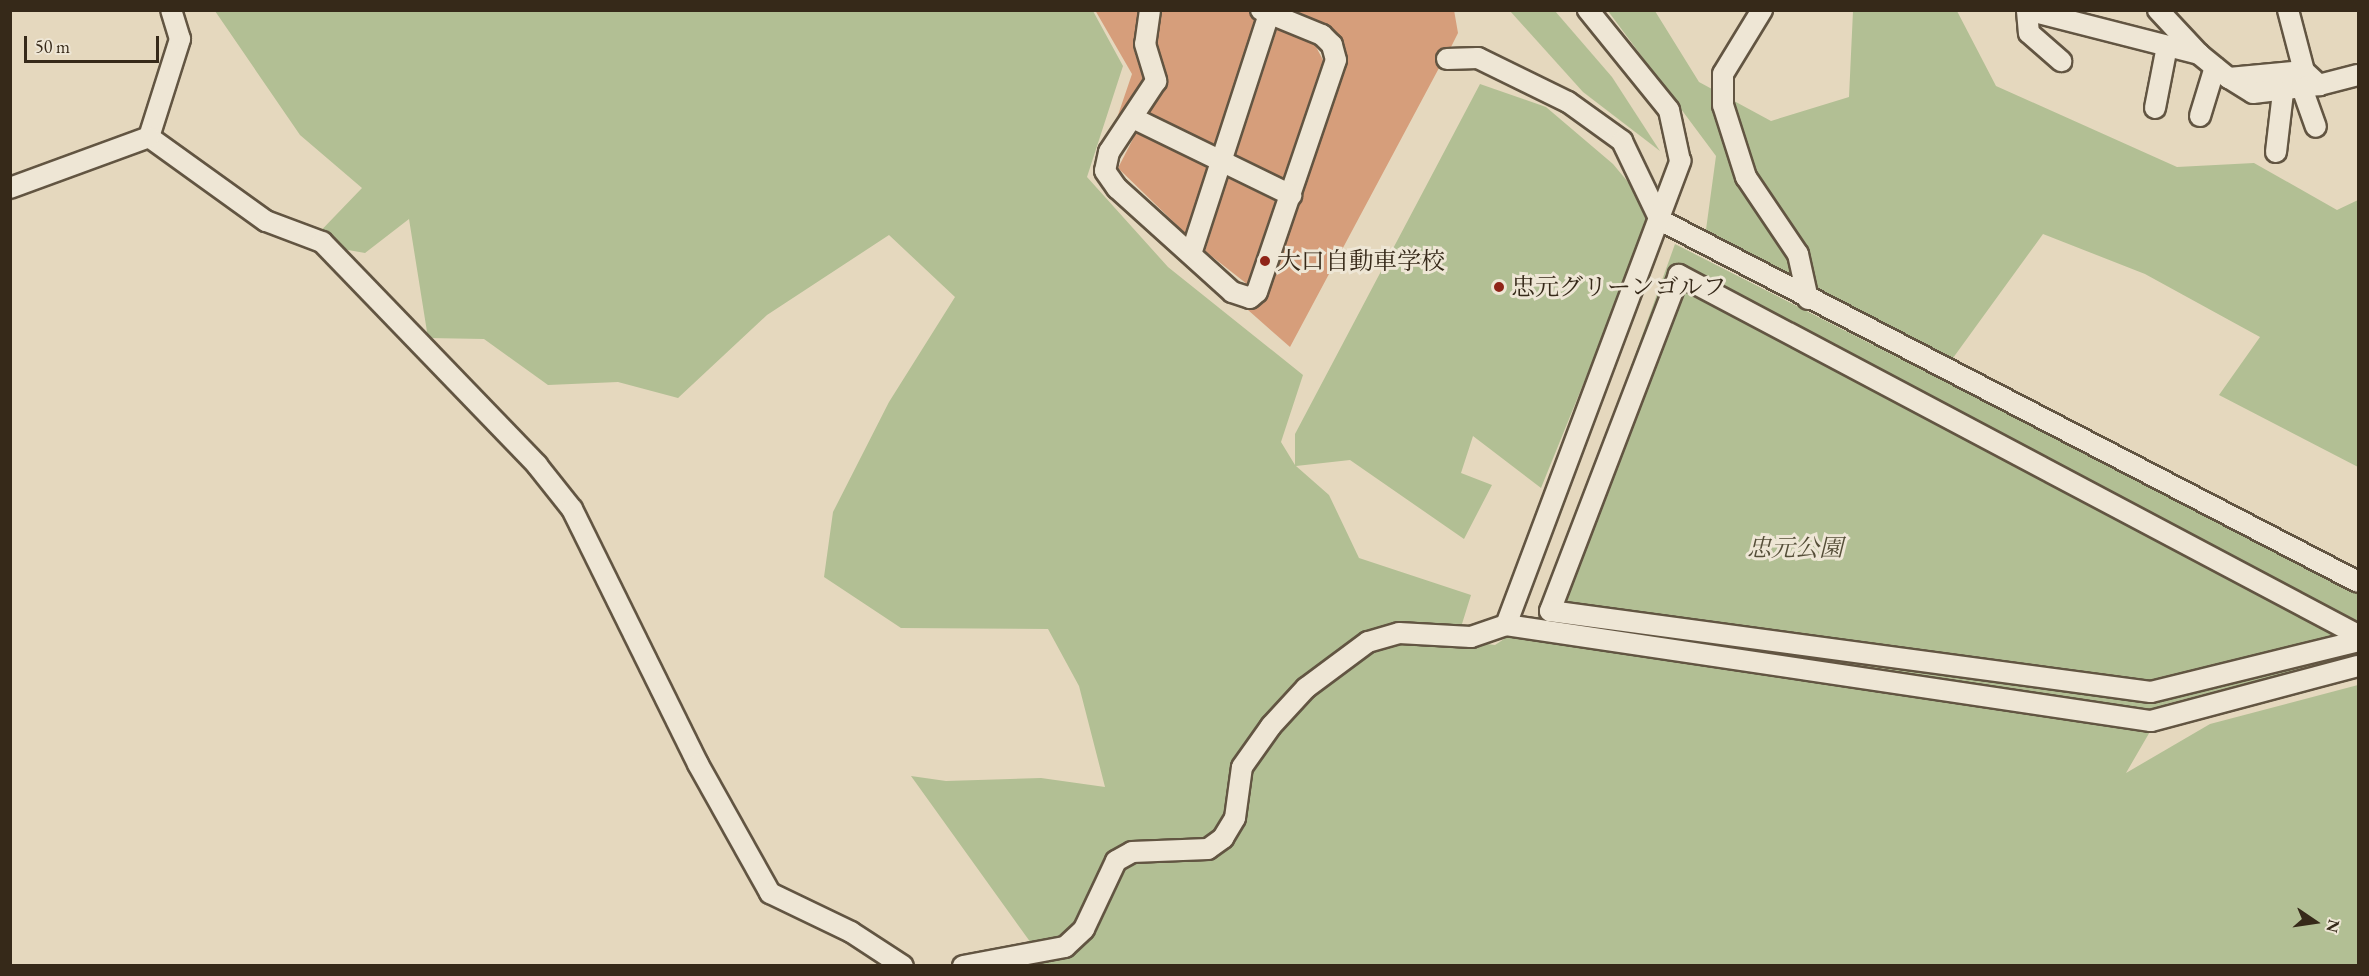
<!DOCTYPE html>
<html>
<head>
<meta charset="utf-8">
<style>
  body { margin:0 }
  #map { position:relative; width:2369px; height:976px; overflow:hidden; background:#e5d8be; font-family:"EB Garamond","Noto Serif JP",serif }
  div>[style] { position:absolute }
  .green>* { inset:0; background:#b2bf94 }
  .building>* { inset:0; background:#d69e7b }
  .roads { filter:drop-shadow(2px 0 #625542) drop-shadow(-2px 0 #625542) drop-shadow(0 2px #625542) drop-shadow(0 -2px #625542) }
  .minor>* { height:20px; margin:-10px; padding:0 10px; transform-origin:10px; border-radius:10px; background:#eee6d5 }
  .dots>* { width:16px; height:16px; translate:-50% -50%; box-sizing:border-box; border:3px solid #eee6d5; border-radius:50% }
  span { translate:-50% -50%; white-space:nowrap; text-align:center; line-height:1.15; -webkit-text-stroke:6px #eee6d5; paint-order:stroke }
  .poi-label { font-size:24px; color:#362919 }
  .left { translate:0 -50%; text-align:left }
  .park-label { font-size:24px; color:#554e38; font-style:italic }
  .frame { position:absolute; inset:0; border:12px solid #362919; pointer-events:none }
  .north { position:absolute; left:2285px; top:892px; width:60px; height:60px; -webkit-text-stroke:4px #eee6d5; paint-order:stroke; rotate:103deg; font-size:16px; font-weight:700; line-height:24px; text-align:center; color:#362919 }
  .north::after { content:''; display:block; margin:auto; width:21px; height:27px; background:#362919; clip-path:polygon(50% 0,100% 100%,50% 72%,0 100%) }
  .scale { position:absolute; left:24px; top:36px; width:135px; height:27px; box-sizing:border-box; border:3px solid #362919; border-top:0; padding-left:8px; font-size:18px; line-height:21px; white-space:nowrap; color:#362919; -webkit-text-stroke:4px #eee6d5; paint-order:stroke }
</style>
</head>
<body>
<div id="map">
  <div class="green">
    <div style="clip-path:polygon(215px 11px,1093px 11px,1123px 66px,1087px 177px,1168px 267px,1303px 375px,1281px 442px,1295px 465px,1295px 434px,1480px 84px,1546px 107px,1613px 164px,1653px 212px,1541px 488px,1473px 436px,1461px 473px,1492px 485px,1464px 539px,1350px 460px,1296px 466px,1329px 495px,1359px 558px,1471px 595px,1457px 640px,1495px 645px,1542px 614px,1675px 244px,2358px 592px,2358px 654px,2166px 704px,2126px 773px,2210px 724px,2358px 685px,2358px 965px,1018px 965px,1031px 943px,911px 776px,946px 781px,1041px 778px,1105px 787px,1079px 686px,1048px 629px,901px 628px,824px 577px,833px 512px,889px 402px,955px 297px,889px 235px,767px 315px,678px 398px,618px 382px,548px 385px,484px 339px,428px 338px,409px 219px,365px 253px,309px 243px,362px 188px,300px 135px)"></div>
    <div style="clip-path:polygon(1510px 11px,1555px 11px,1612px 77px,1660px 151px,1583px 92px)"></div>
    <div style="clip-path:polygon(1608px 11px,1655px 11px,1699px 82px,1771px 121px,1849px 97px,1853px 11px,1957px 11px,1996px 86px,2177px 167px,2254px 163px,2337px 210px,2358px 200px,2358px 467px,2219px 395px,2260px 337px,2145px 274px,2043px 234px,1953px 358px,1705px 237px,1716px 156px)"></div>
  </div>
  <div class="building">
    <div style="clip-path:polygon(1095px 10px,1138px 10px,1133px 47px,1143px 79px,1117px 118px,1132px 74px)"></div>
    <div style="clip-path:polygon(1162px 10px,1249px 10px,1255px 20px,1214px 144px,1149px 113px,1168px 82px,1157px 43px)"></div>
    <div style="clip-path:polygon(1294px 10px,1454px 10px,1458px 33px,1451px 47px,1436px 54px,1439px 68px,1290px 347px,1248px 310px,1268px 296px,1348px 58px,1330px 27px)"></div>
    <div style="clip-path:polygon(1277px 29px,1315px 45px,1323px 60px,1283px 178px,1236px 155px)"></div>
    <div style="clip-path:polygon(1136px 133px,1207px 167px,1185px 233px,1118px 168px)"></div>
    <div style="clip-path:polygon(1228px 178px,1275px 201px,1247px 284px,1205px 251px)"></div>
  </div>
  <div class="roads">
    <div class="minor">
      <div style="left:1150px;top:10px;width:34px;rotate:98deg"></div>
      <div style="left:1145px;top:44px;width:39px;rotate:73deg"></div>
      <div style="left:1156px;top:81px;width:85px;rotate:123.5deg"></div>
      <div style="left:1109px;top:152px;width:19px;rotate:102deg"></div>
      <div style="left:1105px;top:171px;width:21px;rotate:55deg"></div>
      <div style="left:1117px;top:188px;width:155px;rotate:42.1deg"></div>
      <div style="left:1232px;top:292px;width:19px;rotate:18deg"></div>
      <div style="left:1250px;top:298px;width:9px;rotate:-41deg"></div>
      <div style="left:1257px;top:292px;width:245px;rotate:-71.2deg"></div>
      <div style="left:1336px;top:60px;width:16px;rotate:-105deg"></div>
      <div style="left:1332px;top:45px;width:14px;rotate:-135deg"></div>
      <div style="left:1322px;top:35px;width:66px;rotate:-157.7deg"></div>
      <div style="left:1762px;top:10px;width:75px;rotate:121.4deg"></div>
      <div style="left:1723px;top:74px;width:31px;rotate:90deg"></div>
      <div style="left:1723px;top:105px;width:76px;rotate:72.3deg"></div>
      <div style="left:1746px;top:177px;width:93px;rotate:56deg"></div>
      <div style="left:1798px;top:254px;width:46px;rotate:77.5deg"></div>
      <div style="left:2027px;top:10px;width:178px;rotate:14.3deg"></div>
      <div style="left:2199px;top:54px;width:38px;rotate:39deg"></div>
      <div style="left:2229px;top:78px;width:75px;rotate:-5.3deg"></div>
      <div style="left:2304px;top:71px;width:21px;rotate:43deg"></div>
      <div style="left:2319px;top:85px;width:40px;rotate:-14.4deg"></div>
      <div style="left:2158px;top:10px;width:60px;rotate:47deg"></div>
      <div style="left:2288px;top:10px;width:63px;rotate:75.3deg"></div>
      <div style="left:2027px;top:11px;width:22px;rotate:85deg"></div>
      <div style="left:2029px;top:33px;width:43px;rotate:41.2deg"></div>
      <div style="left:1447px;top:59px;width:31px;rotate:-2deg"></div>
      <div style="left:1478px;top:58px;width:100px;rotate:26.1deg"></div>
      <div style="left:1568px;top:102px;width:67px;rotate:35.8deg"></div>
      <div style="left:1622px;top:141px;width:88px;rotate:64.3deg"></div>
      <div style="left:1660px;top:220px;width:786px;rotate:27.41deg"></div>
      <div style="left:2229px;top:78px;width:28px;rotate:32deg"></div>
      <div style="left:2253px;top:93px;width:66px;rotate:-6.9deg"></div>
      <div style="left:2302px;top:88px;width:41px;rotate:70.3deg"></div>
      <div style="left:2155px;top:108px;width:63px;rotate:-79deg"></div>
      <div style="left:2200px;top:116px;width:51px;rotate:-73deg"></div>
      <div style="left:1135px;top:119px;width:174px;rotate:26deg"></div>
      <div style="left:149px;top:137px;width:144px;rotate:35.7deg"></div>
      <div style="left:266px;top:221px;width:60px;rotate:20.6deg"></div>
      <div style="left:322px;top:242px;width:310px;rotate:46deg"></div>
      <div style="left:537px;top:465px;width:56px;rotate:51.5deg"></div>
      <div style="left:572px;top:509px;width:284px;rotate:63.7deg"></div>
      <div style="left:698px;top:764px;width:148px;rotate:60.8deg"></div>
      <div style="left:770px;top:893px;width:90px;rotate:25.7deg"></div>
      <div style="left:851px;top:932px;width:62px;rotate:33.2deg"></div>
      <div style="left:149px;top:137px;width:103px;rotate:-72.4deg"></div>
      <div style="left:180px;top:39px;width:30px;rotate:-107deg"></div>
      <div style="left:2276px;top:152px;width:60px;rotate:-83.3deg"></div>
      <div style="left:10px;top:188px;width:148px;rotate:-20.1deg"></div>
      <div style="left:1191px;top:254px;width:252px;rotate:-72deg"></div>
      <div style="left:1506px;top:625px;width:496px;rotate:-69.4deg"></div>
      <div style="left:1680px;top:161px;width:52px;rotate:-102.2deg"></div>
      <div style="left:1669px;top:110px;width:129px;rotate:-129deg"></div>
      <div style="left:2358px;top:635px;width:769px;rotate:-152.07deg"></div>
      <div style="left:1679px;top:275px;width:360px;rotate:111deg"></div>
      <div style="left:1550px;top:611px;width:606px;rotate:7.68deg"></div>
      <div style="left:2151px;top:692px;width:213px;rotate:-13.8deg"></div>
      <div style="left:963px;top:966px;width:104px;rotate:-10.6deg"></div>
      <div style="left:1065px;top:947px;width:26px;rotate:-43deg"></div>
      <div style="left:1084px;top:929px;width:75px;rotate:-64.8deg"></div>
      <div style="left:1116px;top:861px;width:18px;rotate:-29deg"></div>
      <div style="left:1132px;top:852px;width:76px;rotate:-2.3deg"></div>
      <div style="left:1208px;top:849px;width:19px;rotate:-36deg"></div>
      <div style="left:1223px;top:838px;width:23px;rotate:-59deg"></div>
      <div style="left:1235px;top:818px;width:51px;rotate:-82.2deg"></div>
      <div style="left:1242px;top:767px;width:50px;rotate:-54.7deg"></div>
      <div style="left:1271px;top:726px;width:52px;rotate:-47.4deg"></div>
      <div style="left:1306px;top:688px;width:77px;rotate:-36.6deg"></div>
      <div style="left:1368px;top:642px;width:32px;rotate:-16deg"></div>
      <div style="left:1399px;top:633px;width:72px;rotate:3.2deg"></div>
      <div style="left:1471px;top:637px;width:37px;rotate:-19deg"></div>
      <div style="left:1506px;top:625px;width:652px;rotate:8.47deg"></div>
      <div style="left:2151px;top:721px;width:214px;rotate:-14.9deg"></div>
    </div>
  </div>
  <div class="dots">
    <div style="left:1265px;top:261px;background:#8f2418"></div>
    <div style="left:1499px;top:287px;background:#8f2418"></div>
  </div>
  <div class="poi-label">
    <span class="left" style="left:1277px;top:261px">大口自動車学校</span>
    <span class="left" style="left:1511px;top:287px">忠元グリーンゴルフ</span>
  </div>
  <div class="park-label">
    <span style="left:1795px;top:548px">忠元公園</span>
  </div>
  <div class="frame"></div>
  <div class="north">N</div>
  <div class="scale">50 m</div>
</div>
</body>
</html>
